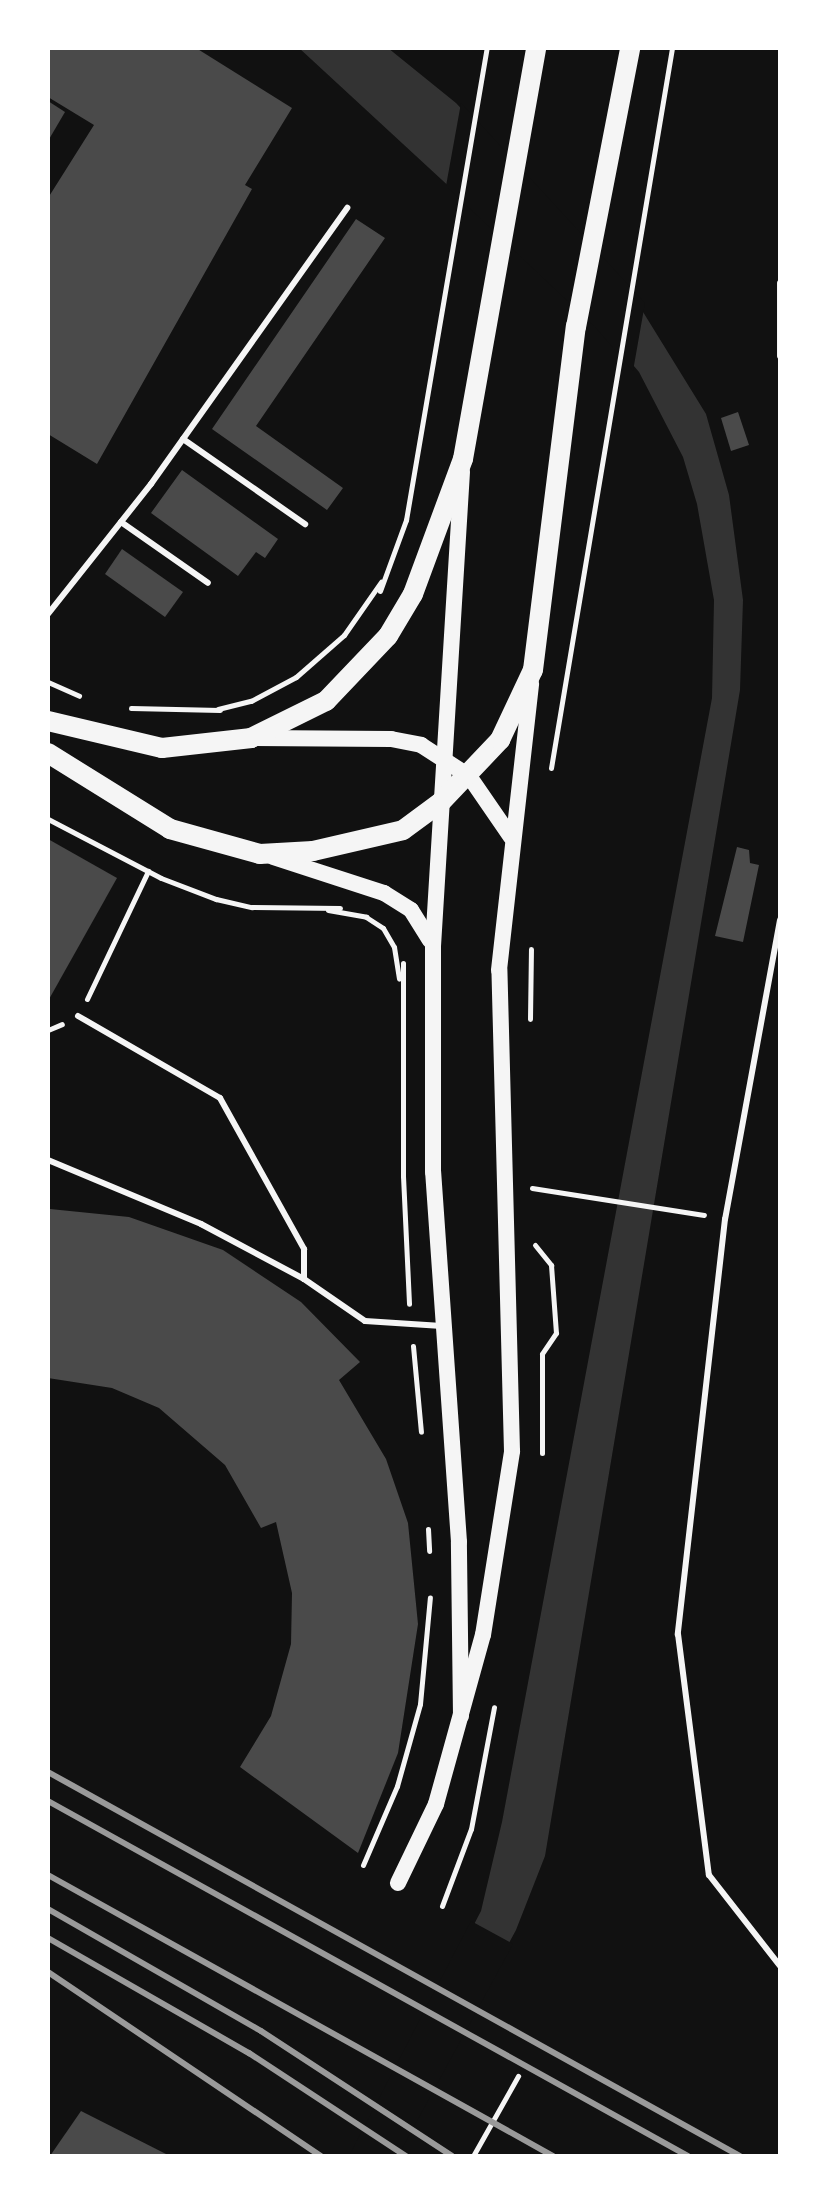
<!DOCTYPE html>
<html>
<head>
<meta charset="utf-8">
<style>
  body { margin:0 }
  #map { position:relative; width:828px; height:2204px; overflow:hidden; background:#111; font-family:"Golos Text",sans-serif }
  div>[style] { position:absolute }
  .water>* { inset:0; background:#333 }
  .pier>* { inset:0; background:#111 }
  .building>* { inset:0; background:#4a4a4a }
  .path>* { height:5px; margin:-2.5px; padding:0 2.5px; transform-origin:2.5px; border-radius:2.5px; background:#f5f5f5 }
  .service>* { height:6px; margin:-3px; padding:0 3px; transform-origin:3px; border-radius:3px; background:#f5f5f5 }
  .secondary>* { height:16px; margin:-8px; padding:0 8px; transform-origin:8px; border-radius:8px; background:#f5f5f5 }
  .primary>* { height:20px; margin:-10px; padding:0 10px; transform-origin:10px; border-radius:10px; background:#f5f5f5 }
  .rail>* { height:6px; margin:-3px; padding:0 3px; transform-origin:3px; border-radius:3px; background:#9a9a9a }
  span { translate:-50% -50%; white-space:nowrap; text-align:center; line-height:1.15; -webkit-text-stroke:8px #fff; paint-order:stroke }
  .frame { position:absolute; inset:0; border:50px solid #fff; pointer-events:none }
</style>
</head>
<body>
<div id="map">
  <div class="water">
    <div style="clip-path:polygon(299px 48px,388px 48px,456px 103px,627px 286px,706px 414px,729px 495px,743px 600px,740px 690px,545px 1856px,516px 1930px,394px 2156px,353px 2156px,481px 1911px,502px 1822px,712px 698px,714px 600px,697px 504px,683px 457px,639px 372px,599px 325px)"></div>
  </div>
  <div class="pier">
    <div style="clip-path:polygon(461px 103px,645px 303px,633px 371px,596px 328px,446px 186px)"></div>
    <div style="clip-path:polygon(471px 1921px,513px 1944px,398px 2156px,349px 2156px)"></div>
  </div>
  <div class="building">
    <div style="clip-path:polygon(48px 48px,196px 48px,292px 108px,245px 185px,252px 189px,97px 464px,48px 434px,48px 198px,94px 125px,48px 97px)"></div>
    <div style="clip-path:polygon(48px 101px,65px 112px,48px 141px)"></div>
    <div style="clip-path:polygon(356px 219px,385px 238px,256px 426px,343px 488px,327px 510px,212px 429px)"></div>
    <div style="clip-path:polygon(738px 412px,749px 445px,731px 451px,721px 418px)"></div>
    <div style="clip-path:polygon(182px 470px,278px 539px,265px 558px,256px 552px,238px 576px,151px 513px)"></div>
    <div style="clip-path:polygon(122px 549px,183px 592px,165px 617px,105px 574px)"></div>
    <div style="clip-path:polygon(48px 839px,117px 878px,48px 1001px)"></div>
    <div style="clip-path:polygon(737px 847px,749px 850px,750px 863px,759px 865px,743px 942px,715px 936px)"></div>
    <div style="clip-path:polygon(50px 1209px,129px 1217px,223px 1250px,301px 1302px,360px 1362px,339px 1380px,386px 1459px,408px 1523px,418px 1624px,398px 1753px,358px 1853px,240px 1767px,271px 1716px,291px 1644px,292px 1593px,276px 1522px,261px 1528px,225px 1465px,159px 1408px,112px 1388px,48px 1378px)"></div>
    <div style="clip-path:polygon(81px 2111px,170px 2156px,50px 2156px)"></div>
  </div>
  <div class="path">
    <div style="left:380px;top:591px;width:76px;rotate:-69.9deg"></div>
    <div style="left:406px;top:520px;width:479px;rotate:-80.3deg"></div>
    <div style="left:48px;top:682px;width:34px;rotate:24deg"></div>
    <div style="left:131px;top:708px;width:89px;rotate:1.3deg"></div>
    <div style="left:218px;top:709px;width:34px;rotate:-14deg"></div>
    <div style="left:251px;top:701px;width:51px;rotate:-28.1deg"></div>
    <div style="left:296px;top:677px;width:64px;rotate:-41.2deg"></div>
    <div style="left:344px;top:635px;width:65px;rotate:-55.1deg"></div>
    <div style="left:551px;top:768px;width:730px;rotate:-80.46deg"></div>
    <div style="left:48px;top:819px;width:127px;rotate:27.6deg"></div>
    <div style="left:161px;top:878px;width:59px;rotate:20.9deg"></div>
    <div style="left:216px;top:899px;width:37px;rotate:13deg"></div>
    <div style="left:252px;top:907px;width:88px;rotate:0.7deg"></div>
    <div style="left:328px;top:910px;width:39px;rotate:10deg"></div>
    <div style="left:366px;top:917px;width:20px;rotate:33deg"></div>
    <div style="left:383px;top:928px;width:22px;rotate:60deg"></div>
    <div style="left:394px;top:947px;width:32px;rotate:81deg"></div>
    <div style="left:403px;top:963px;width:213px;rotate:90deg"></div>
    <div style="left:403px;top:1176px;width:128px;rotate:87.3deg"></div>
    <div style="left:87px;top:999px;width:142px;rotate:-64.5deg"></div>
    <div style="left:530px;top:1019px;width:70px;rotate:-89.2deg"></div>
    <div style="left:48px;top:1030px;width:15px;rotate:-23deg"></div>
    <div style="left:532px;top:1188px;width:174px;rotate:8.9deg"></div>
    <div style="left:535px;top:1245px;width:26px;rotate:51deg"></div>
    <div style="left:551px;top:1265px;width:68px;rotate:85.8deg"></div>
    <div style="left:556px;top:1333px;width:25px;rotate:124deg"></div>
    <div style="left:542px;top:1354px;width:99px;rotate:90deg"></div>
    <div style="left:413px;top:1346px;width:86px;rotate:84.7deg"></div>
    <div style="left:428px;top:1529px;width:22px;rotate:87deg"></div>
    <div style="left:363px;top:1865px;width:86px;rotate:-66.7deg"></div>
    <div style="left:397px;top:1786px;width:85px;rotate:-74.3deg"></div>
    <div style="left:420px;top:1704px;width:107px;rotate:-84.7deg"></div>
    <div style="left:442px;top:1906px;width:82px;rotate:-69.4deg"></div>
    <div style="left:471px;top:1829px;width:124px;rotate:-79.3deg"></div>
    <div style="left:473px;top:2156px;width:92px;rotate:-60.6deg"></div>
  </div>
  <div class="service">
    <div style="left:780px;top:283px;width:73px;rotate:90deg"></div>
    <div style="left:183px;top:439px;width:149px;rotate:34.9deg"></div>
    <div style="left:121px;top:522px;width:106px;rotate:35deg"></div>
    <div style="left:48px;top:614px;width:166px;rotate:-51.6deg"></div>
    <div style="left:151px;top:484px;width:339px;rotate:-54.6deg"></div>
    <div style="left:780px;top:920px;width:304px;rotate:100.4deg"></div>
    <div style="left:725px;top:1219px;width:418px;rotate:96.5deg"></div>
    <div style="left:678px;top:1634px;width:243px;rotate:82.7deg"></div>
    <div style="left:709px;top:1875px;width:115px;rotate:52deg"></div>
    <div style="left:78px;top:1016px;width:164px;rotate:30deg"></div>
    <div style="left:220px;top:1098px;width:173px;rotate:60.9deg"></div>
    <div style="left:304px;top:1249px;width:30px;rotate:90deg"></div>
    <div style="left:48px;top:1160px;width:166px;rotate:22.7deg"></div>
    <div style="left:201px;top:1224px;width:117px;rotate:28.1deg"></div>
    <div style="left:304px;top:1279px;width:74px;rotate:34.5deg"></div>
    <div style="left:365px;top:1321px;width:77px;rotate:3.7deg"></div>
  </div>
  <div class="secondary">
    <div style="left:255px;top:738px;width:136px;rotate:0.4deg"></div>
    <div style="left:391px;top:739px;width:31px;rotate:11deg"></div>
    <div style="left:421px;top:745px;width:57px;rotate:32.9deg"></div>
    <div style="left:469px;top:776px;width:74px;rotate:55.5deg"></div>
    <div style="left:273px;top:857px;width:117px;rotate:18deg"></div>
    <div style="left:384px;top:893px;width:32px;rotate:32deg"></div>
    <div style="left:411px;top:910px;width:36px;rotate:58deg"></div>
    <div style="left:461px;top:1716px;width:174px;rotate:-90.7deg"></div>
    <div style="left:459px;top:1542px;width:371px;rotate:-94deg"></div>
    <div style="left:433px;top:1172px;width:226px;rotate:-90deg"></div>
    <div style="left:433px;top:946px;width:475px;rotate:-86.5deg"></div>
    <div style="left:398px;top:1883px;width:88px;rotate:-64.3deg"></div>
    <div style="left:436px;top:1804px;width:175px;rotate:-74.5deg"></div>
    <div style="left:483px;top:1635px;width:186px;rotate:-81deg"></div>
    <div style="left:512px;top:1451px;width:481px;rotate:-91.5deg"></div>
    <div style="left:499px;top:970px;width:288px;rotate:-83.6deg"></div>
  </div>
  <div class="primary">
    <div style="left:48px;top:721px;width:117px;rotate:13.3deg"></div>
    <div style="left:162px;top:748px;width:90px;rotate:-6.4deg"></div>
    <div style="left:251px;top:738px;width:84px;rotate:-26.3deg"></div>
    <div style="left:326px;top:701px;width:90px;rotate:-46.4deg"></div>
    <div style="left:388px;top:636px;width:49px;rotate:-59.2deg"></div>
    <div style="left:413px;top:594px;width:144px;rotate:-69.7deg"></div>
    <div style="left:463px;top:459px;width:417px;rotate:-79.9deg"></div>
    <div style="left:48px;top:753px;width:144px;rotate:31.9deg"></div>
    <div style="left:170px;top:829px;width:93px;rotate:15.5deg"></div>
    <div style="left:260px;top:854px;width:53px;rotate:-3.2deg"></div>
    <div style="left:313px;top:851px;width:92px;rotate:-13.1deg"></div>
    <div style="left:403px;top:830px;width:47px;rotate:-36.4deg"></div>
    <div style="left:441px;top:802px;width:86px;rotate:-46.4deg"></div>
    <div style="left:500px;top:740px;width:77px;rotate:-64.8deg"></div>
    <div style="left:533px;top:670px;width:346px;rotate:-82.9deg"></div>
    <div style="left:576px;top:327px;width:284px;rotate:-79deg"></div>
  </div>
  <div class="rail">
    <div style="left:48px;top:1772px;width:791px;rotate:29.03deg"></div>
    <div style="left:48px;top:1801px;width:732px;rotate:29.02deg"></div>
    <div style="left:48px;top:1875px;width:578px;rotate:29.09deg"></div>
    <div style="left:48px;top:1909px;width:245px;rotate:29.8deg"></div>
    <div style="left:261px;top:2031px;width:228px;rotate:33.2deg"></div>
    <div style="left:48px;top:1938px;width:232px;rotate:29.8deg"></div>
    <div style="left:249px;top:2053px;width:188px;rotate:33.3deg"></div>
    <div style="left:48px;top:1972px;width:329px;rotate:34deg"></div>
  </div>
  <div class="frame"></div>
</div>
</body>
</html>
